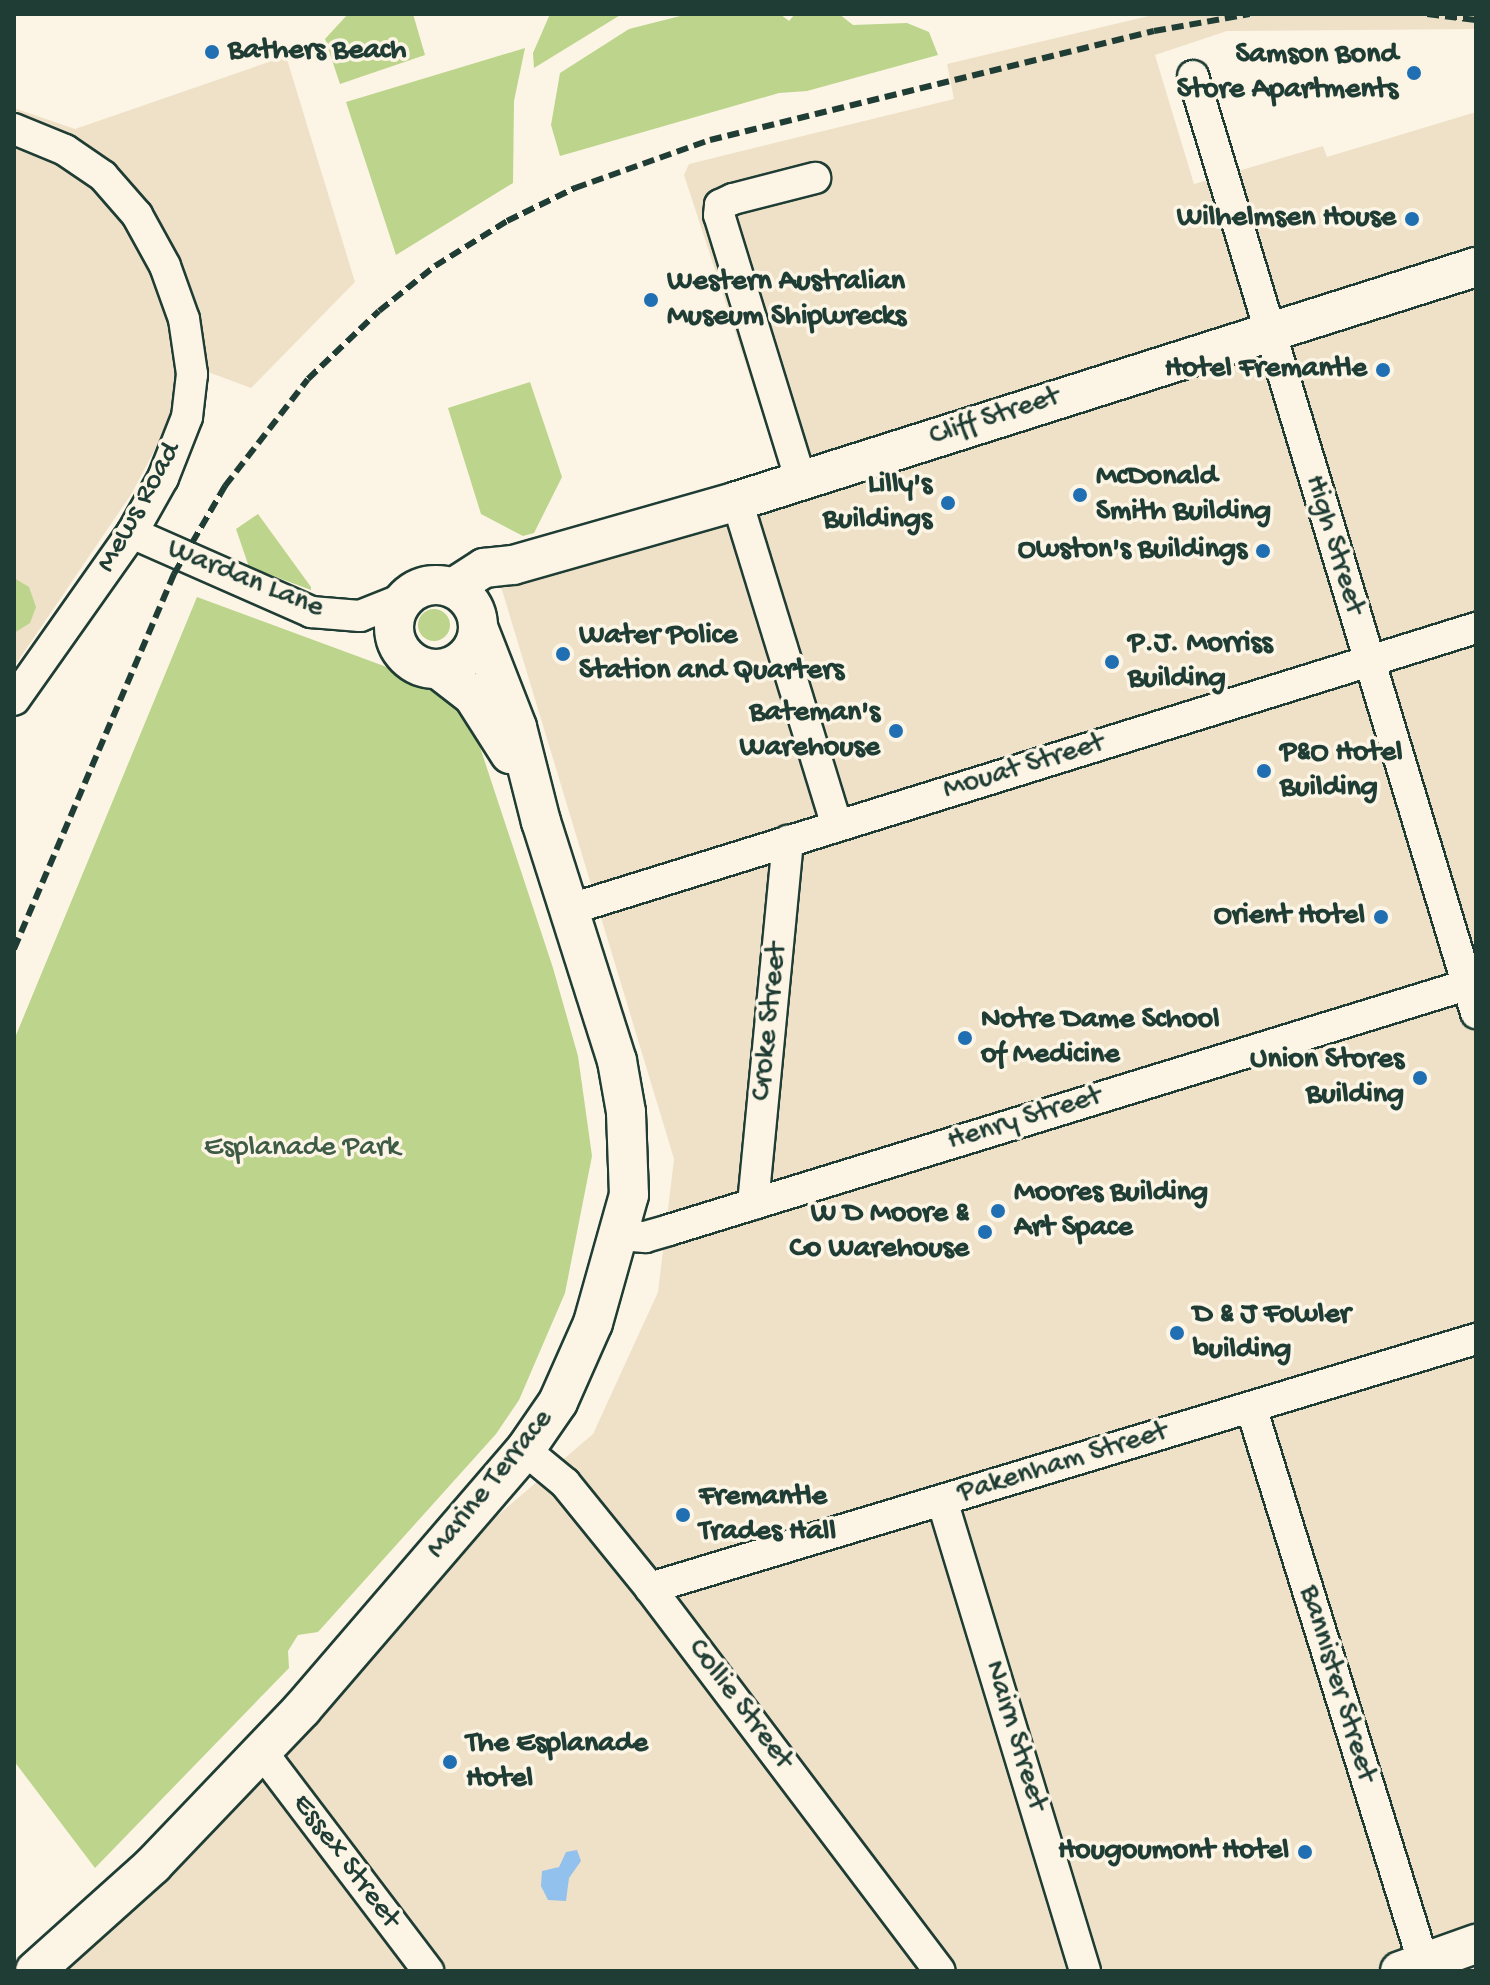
<!DOCTYPE html>
<html>
<head>
<meta charset="utf-8">
<style>
  body { margin:0 }
  #map { position:relative; width:1490px; height:1985px; overflow:hidden; background:#fcf5e5; font-family:"Gochi Hand",sans-serif }
  div>[style] { position:absolute }
  .built>* { inset:0; background:#efe1c8 }
  .green>* { inset:0; background:#bcd48b }
  .round { border-radius:50% }
  .water>* { inset:0; background:#91c1ec }
  .roads { filter:drop-shadow(2px 0 #1f3d34) drop-shadow(-2px 0 #1f3d34) drop-shadow(0 2px #1f3d34) drop-shadow(0 -2px #1f3d34) }
  .minor>* { height:30px; margin:-15px; padding:0 15px; transform-origin:15px; border-radius:15px; background:#fcf5e5 }
  .tertiary>* { height:38px; margin:-19px; padding:0 19px; transform-origin:19px; border-radius:19px; background:#fcf5e5 }
  .tertiary>.ring { margin:-19px; padding:0; box-sizing:content-box; background:none; border:38px solid #fcf5e5; border-radius:50% }
  .rail>* { height:6px; margin-top:-3px; transform-origin:0; background:repeating-linear-gradient(90deg,#1f3d34 0 12px,transparent 0 18px) }
  .dots>* { width:22px; height:22px; translate:-50% -50%; box-sizing:border-box; border:4px solid #fcf5e5; border-radius:50% }
  span { translate:-50% -50%; white-space:nowrap; text-align:center; line-height:1.15; -webkit-text-stroke:7px #fcf5e5; paint-order:stroke }
  .poi-label { font-size:30px; color:#1f3d34; font-weight:700 }
  .left { translate:0 -50%; text-align:left }
  .right { translate:-100% -50%; text-align:right }
  .street-label { font-size:30px; color:#1f3d34 }
  .park-label { font-size:30px; color:#3e5b45 }
  .frame { position:absolute; inset:0; border:16px solid #1f3d34; pointer-events:none }
</style>
</head>
<body>
<div id="map">
  <div class="built">
    <div style="clip-path:polygon(1157px 14px,1476px 14px,1476px 29px,1227px 31px,1155px 55px,1194px 184px,1323px 146px,1327px 157px,1476px 112px,1476px 1971px,50px 1971px,330px 1658px,593px 1434px,658px 1292px,674px 1159px,492px 557px,782px 475px,684px 175px,689px 164px,954px 99px,947px 64px)"></div>
    <div style="clip-path:polygon(286px 56px,355px 282px,251px 388px,208px 372px,173px 415px,132px 493px,14px 667px,14px 108px,75px 129px)"></div>
  </div>
  <div class="green">
    <div style="clip-path:polygon(348px 14px,413px 14px,425px 55px,340px 84px,325px 39px)"></div>
    <div style="clip-path:polygon(550px 14px,622px 14px,534px 68px,533px 53px)"></div>
    <div style="clip-path:polygon(688px 14px,780px 14px,789px 21px,795px 14px,839px 14px,853px 25px,907px 23px,929px 32px,938px 55px,807px 91px,779px 93px,560px 156px,551px 125px,560px 73px,629px 29px)"></div>
    <div style="clip-path:polygon(525px 48px,514px 101px,513px 183px,396px 255px,346px 102px)"></div>
    <div style="clip-path:polygon(530px 382px,562px 477px,534px 533px,523px 536px,481px 514px,448px 408px)"></div>
    <div style="clip-path:polygon(258px 514px,311px 587px,311px 590px,249px 567px,236px 529px)"></div>
    <div style="clip-path:polygon(14px 578px,29px 587px,36px 607px,30px 623px,14px 633px)"></div>
    <div style="clip-path:polygon(197px 597px,384px 666px,455px 701px,474px 729px,553px 968px,578px 1056px,592px 1156px,565px 1293px,519px 1400px,496px 1434px,318px 1632px,298px 1635px,288px 1651px,289px 1668px,95px 1868px,14px 1761px,14px 1040px)"></div>
    <div class="round" style="left:418px;top:609px;width:32px;height:32px"></div>
  </div>
  <div class="water">
    <div style="clip-path:polygon(577px 1850px,581px 1861px,569px 1878px,566px 1901px,548px 1900px,541px 1886px,542px 1871px,559px 1867px,566px 1852px)"></div>
  </div>
  <div class="roads">
    <div class="minor">
      <div style="left:1193px;top:76px;width:979px;rotate:73.19deg"></div>
      <div style="left:14px;top:129px;width:55px;rotate:22.4deg"></div>
      <div style="left:65px;top:150px;width:46px;rotate:34.4deg"></div>
      <div style="left:103px;top:176px;width:52px;rotate:48.9deg"></div>
      <div style="left:137px;top:215px;width:58px;rotate:61.2deg"></div>
      <div style="left:165px;top:266px;width:56px;rotate:70.3deg"></div>
      <div style="left:184px;top:319px;width:56px;rotate:81.7deg"></div>
      <div style="left:192px;top:374px;width:43px;rotate:96.6deg"></div>
      <div style="left:187px;top:417px;width:66px;rotate:111.5deg"></div>
      <div style="left:163px;top:478px;width:63px;rotate:119.4deg"></div>
      <div style="left:132px;top:533px;width:204px;rotate:125.2deg"></div>
      <div style="left:801px;top:481px;width:278px;rotate:-107.1deg"></div>
      <div style="left:719px;top:215px;width:10px;rotate:-84deg"></div>
      <div style="left:720px;top:205px;width:14px;rotate:-25deg"></div>
      <div style="left:733px;top:199px;width:85px;rotate:-14.4deg"></div>
      <div style="left:737px;top:501px;width:340px;rotate:72.9deg"></div>
      <div style="left:132px;top:533px;width:196px;rotate:23.8deg"></div>
      <div style="left:311px;top:612px;width:49px;rotate:4.7deg"></div>
      <div style="left:360px;top:616px;width:48px;rotate:-21.8deg"></div>
      <div style="left:571px;top:909px;width:948px;rotate:-17.25deg"></div>
      <div style="left:753px;top:1204px;width:365px;rotate:-84.5deg"></div>
      <div style="left:620px;top:1235px;width:25px;rotate:5deg"></div>
      <div style="left:645px;top:1237px;width:25px;rotate:-16deg"></div>
      <div style="left:669px;top:1230px;width:844px;rotate:-17.08deg"></div>
      <div style="left:1251px;top:1407px;width:580px;rotate:72.75deg"></div>
      <div style="left:525px;top:1450px;width:52px;rotate:39.5deg"></div>
      <div style="left:565px;top:1483px;width:135px;rotate:51deg"></div>
      <div style="left:650px;top:1588px;width:480px;rotate:52.9deg"></div>
      <div style="left:942px;top:1500px;width:492px;rotate:73.1deg"></div>
      <div style="left:650px;top:1588px;width:863px;rotate:-16.78deg"></div>
      <div style="left:262px;top:1752px;width:275px;rotate:52.8deg"></div>
    </div>
    <div class="tertiary">
      <div class="ring" style="left:394px;top:585px;width:46px;height:46px"></div>
      <div style="left:453px;top:588px;width:37px;rotate:-33deg"></div>
      <div style="left:484px;top:568px;width:29px;rotate:-6deg"></div>
      <div style="left:513px;top:565px;width:233px;rotate:-15.9deg"></div>
      <div style="left:737px;top:501px;width:775px;rotate:-17.57deg"></div>
      <div style="left:438px;top:669px;width:44px;rotate:37.6deg"></div>
      <div style="left:473px;top:696px;width:69px;rotate:57.5deg"></div>
      <div style="left:35px;top:1971px;width:159px;rotate:-41.9deg"></div>
      <div style="left:153px;top:1865px;width:216px;rotate:-46.3deg"></div>
      <div style="left:302px;top:1709px;width:342px;rotate:-49.3deg"></div>
      <div style="left:525px;top:1450px;width:58px;rotate:-55.5deg"></div>
      <div style="left:558px;top:1402px;width:86px;rotate:-66.1deg"></div>
      <div style="left:593px;top:1323px;width:133px;rotate:-74.3deg"></div>
      <div style="left:629px;top:1195px;width:83px;rotate:-92.1deg"></div>
      <div style="left:626px;top:1112px;width:52px;rotate:-100deg"></div>
      <div style="left:617px;top:1061px;width:251px;rotate:-107.6deg"></div>
      <div style="left:541px;top:822px;width:98px;rotate:-104.2deg"></div>
      <div style="left:517px;top:727px;width:107px;rotate:-111.3deg"></div>
      <div style="left:1400px;top:1971px;width:81px;rotate:-19.6deg"></div>
    </div>
  </div>
  <div class="rail">
    <div style="left:1427px;top:14px;width:49px;rotate:7deg"></div>
    <div style="left:14px;top:949px;width:408px;rotate:-66.9deg"></div>
    <div style="left:174px;top:574px;width:102px;rotate:-59.9deg"></div>
    <div style="left:225px;top:486px;width:135px;rotate:-52.2deg"></div>
    <div style="left:308px;top:379px;width:98px;rotate:-43.8deg"></div>
    <div style="left:379px;top:311px;width:72px;rotate:-38.8deg"></div>
    <div style="left:435px;top:266px;width:85px;rotate:-32deg"></div>
    <div style="left:507px;top:221px;width:76px;rotate:-25.9deg"></div>
    <div style="left:575px;top:188px;width:143px;rotate:-19.6deg"></div>
    <div style="left:710px;top:140px;width:457px;rotate:-13.8deg"></div>
    <div style="left:1154px;top:31px;width:97px;rotate:-10deg"></div>
  </div>
  <div class="dots">
    <div style="left:212px;top:52px;background:#1f6fb2"></div>
    <div style="left:1414px;top:73px;background:#1f6fb2"></div>
    <div style="left:1412px;top:219px;background:#1f6fb2"></div>
    <div style="left:651px;top:300px;background:#1f6fb2"></div>
    <div style="left:1383px;top:370px;background:#1f6fb2"></div>
    <div style="left:1080px;top:495px;background:#1f6fb2"></div>
    <div style="left:948px;top:503px;background:#1f6fb2"></div>
    <div style="left:1263px;top:551px;background:#1f6fb2"></div>
    <div style="left:563px;top:654px;background:#1f6fb2"></div>
    <div style="left:1112px;top:662px;background:#1f6fb2"></div>
    <div style="left:896px;top:731px;background:#1f6fb2"></div>
    <div style="left:1264px;top:771px;background:#1f6fb2"></div>
    <div style="left:1381px;top:917px;background:#1f6fb2"></div>
    <div style="left:965px;top:1038px;background:#1f6fb2"></div>
    <div style="left:1420px;top:1078px;background:#1f6fb2"></div>
    <div style="left:998px;top:1211px;background:#1f6fb2"></div>
    <div style="left:985px;top:1232px;background:#1f6fb2"></div>
    <div style="left:1177px;top:1333px;background:#1f6fb2"></div>
    <div style="left:683px;top:1515px;background:#1f6fb2"></div>
    <div style="left:450px;top:1762px;background:#1f6fb2"></div>
    <div style="left:1305px;top:1852px;background:#1f6fb2"></div>
  </div>
  <div class="poi-label">
    <span class="left" style="left:228px;top:52px">Bathers Beach</span>
    <span class="right" style="left:1398px;top:73px">Samson Bond<br>Store Apartments</span>
    <span class="right" style="left:1396px;top:219px">Wilhelmsen House</span>
    <span class="left" style="left:667px;top:300px">Western Australian<br>Museum Shipwrecks</span>
    <span class="right" style="left:1367px;top:370px">Hotel Fremantle</span>
    <span class="left" style="left:1096px;top:495px">McDonald<br>Smith Building</span>
    <span class="right" style="left:932px;top:503px">Lilly's<br>Buildings</span>
    <span class="right" style="left:1247px;top:551px">Owston's Buildings</span>
    <span class="left" style="left:579px;top:654px">Water Police<br>Station and Quarters</span>
    <span class="left" style="left:1128px;top:662px">P.J. Morriss<br>Building</span>
    <span class="right" style="left:880px;top:731px">Bateman's<br>Warehouse</span>
    <span class="left" style="left:1280px;top:771px">P&amp;O Hotel<br>Building</span>
    <span class="right" style="left:1365px;top:917px">Orient Hotel</span>
    <span class="left" style="left:981px;top:1038px">Notre Dame School<br>of Medicine</span>
    <span class="right" style="left:1404px;top:1078px">Union Stores<br>Building</span>
    <span class="left" style="left:1014px;top:1211px">Moores Building<br>Art Space</span>
    <span class="right" style="left:969px;top:1232px">W D Moore &amp;<br>Co Warehouse</span>
    <span class="left" style="left:1193px;top:1333px">D &amp; J Fowler<br>building</span>
    <span class="left" style="left:699px;top:1515px">Fremantle<br>Trades Hall</span>
    <span class="left" style="left:466px;top:1762px">The Esplanade<br>Hotel</span>
    <span class="right" style="left:1289px;top:1852px">Hougoumont Hotel</span>
  </div>
  <div class="street-label">
    <span style="left:995px;top:418px;rotate:-18deg">Cliff Street</span>
    <span style="left:140px;top:508px;rotate:-61deg">Mews Road</span>
    <span style="left:1333px;top:545px;rotate:73deg">High Street</span>
    <span style="left:245px;top:580px;rotate:22deg">Wardan Lane</span>
    <span style="left:1024px;top:768px;rotate:-17deg">Mouat Street</span>
    <span style="left:771px;top:1022px;rotate:-84deg">Croke Street</span>
    <span style="left:1025px;top:1120px;rotate:-17deg">Henry Street</span>
    <span style="left:1063px;top:1464px;rotate:-17deg">Pakenham Street</span>
    <span style="left:491px;top:1485px;rotate:-51deg">Marine Terrace</span>
    <span style="left:1336px;top:1684px;rotate:73deg">Bannister Street</span>
    <span style="left:739px;top:1705px;rotate:53deg">Collie Street</span>
    <span style="left:1014px;top:1736px;rotate:73deg">Nairn Street</span>
    <span style="left:345px;top:1862px;rotate:53deg">Essex Street</span>
  </div>
  <div class="park-label">
    <span style="left:302px;top:1149px">Esplanade Park</span>
  </div>
  <div class="frame"></div>
</div>
</body>
</html>
